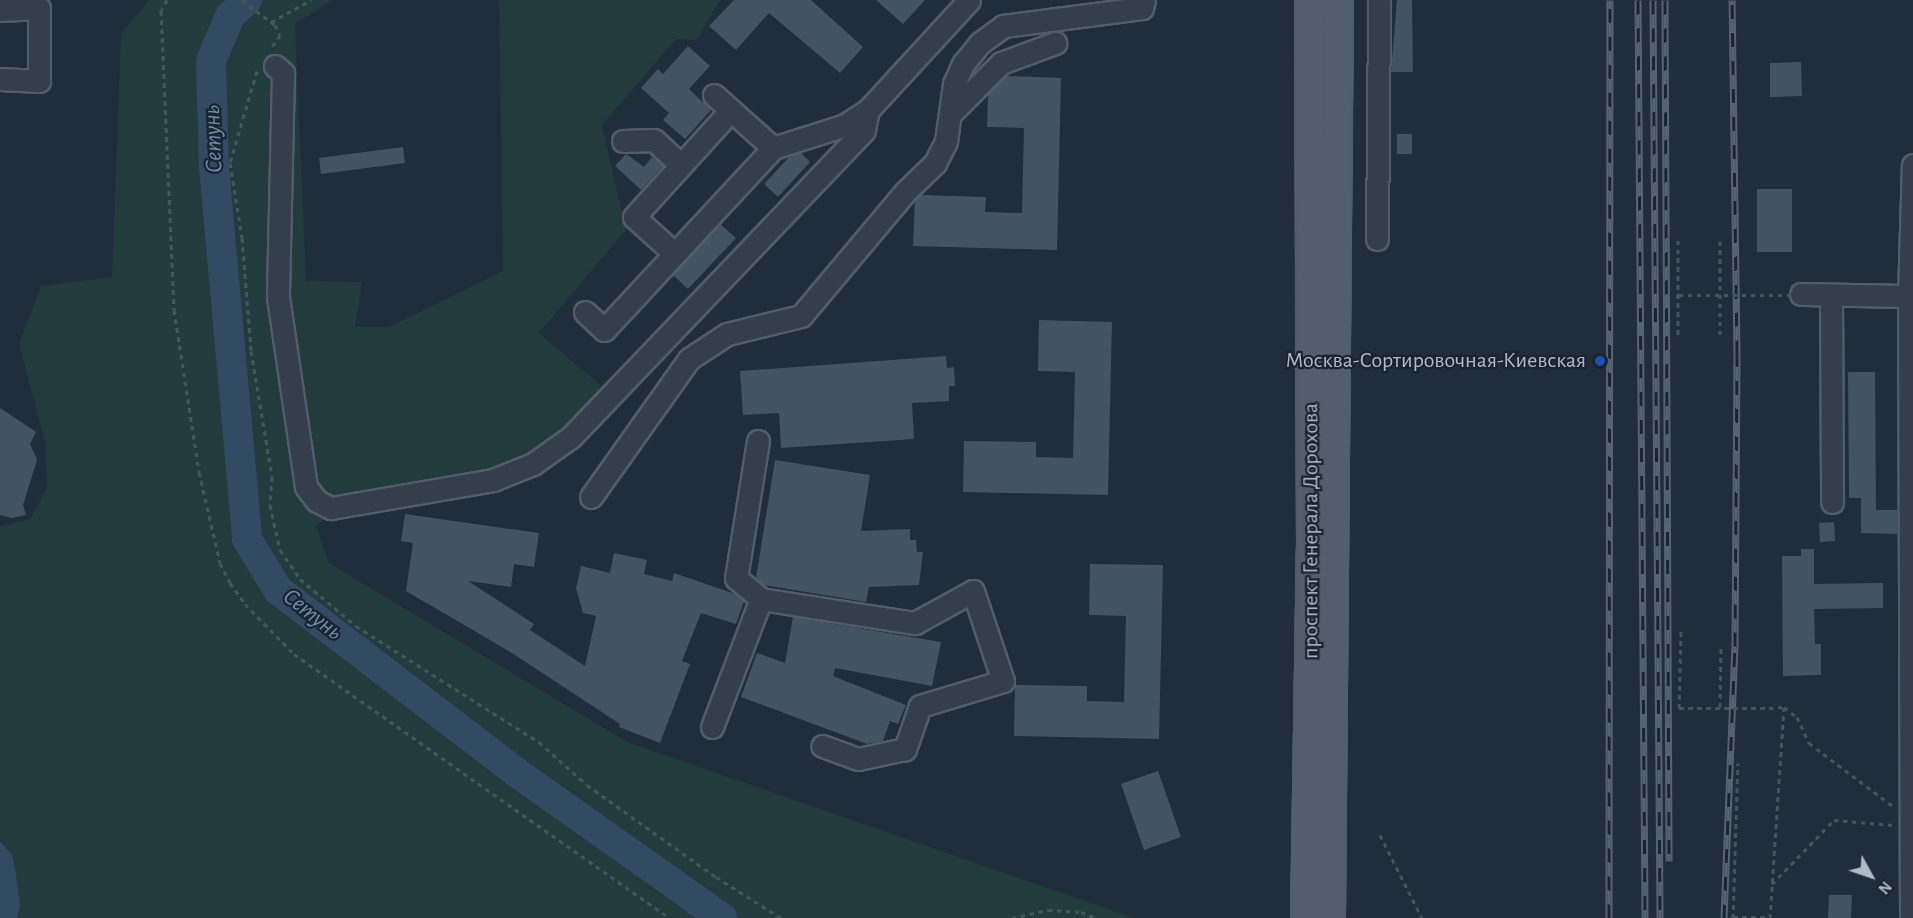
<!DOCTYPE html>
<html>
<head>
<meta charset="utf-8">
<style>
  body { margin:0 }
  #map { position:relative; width:1913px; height:918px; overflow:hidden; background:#202d3b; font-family:"Alegreya Sans",sans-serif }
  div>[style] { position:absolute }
  .green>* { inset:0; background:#223b3c }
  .water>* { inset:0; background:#334a63 }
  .stream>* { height:5px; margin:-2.5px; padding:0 2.5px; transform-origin:2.5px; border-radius:2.5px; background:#334a63 }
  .river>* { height:30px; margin:-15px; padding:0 15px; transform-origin:15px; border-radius:15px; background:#334a63 }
  .building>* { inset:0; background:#445362 }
  .path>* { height:3px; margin-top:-1.5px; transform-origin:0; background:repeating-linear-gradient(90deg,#405859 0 4.5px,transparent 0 9px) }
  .roads { filter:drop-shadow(2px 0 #525d69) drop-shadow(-2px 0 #525d69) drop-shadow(0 2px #525d69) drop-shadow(0 -2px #525d69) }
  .minor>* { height:21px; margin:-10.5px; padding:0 10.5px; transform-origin:10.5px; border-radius:10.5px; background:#343f4b }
  .major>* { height:27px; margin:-13.5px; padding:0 13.5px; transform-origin:13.5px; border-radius:13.5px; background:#525e6b }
  .rail>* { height:7px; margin-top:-3.5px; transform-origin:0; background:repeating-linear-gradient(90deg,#1a2430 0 14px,#566372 0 28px); box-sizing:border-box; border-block:2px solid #566372 }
  .path-bridge>* { height:3px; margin-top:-1.5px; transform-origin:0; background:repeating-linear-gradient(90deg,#405859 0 4.5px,transparent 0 9px) }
  .dots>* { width:16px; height:16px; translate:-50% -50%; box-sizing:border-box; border:3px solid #1a2430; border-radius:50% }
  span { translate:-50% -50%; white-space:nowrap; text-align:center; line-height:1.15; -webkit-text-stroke:4.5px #1a2430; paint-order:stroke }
  .poi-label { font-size:22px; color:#afbac7 }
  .right { translate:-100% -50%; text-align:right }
  .street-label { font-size:22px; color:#afbac7 }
  .water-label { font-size:24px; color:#6e8dac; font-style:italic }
  .north { position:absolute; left:1841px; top:846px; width:60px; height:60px; -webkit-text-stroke:4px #1a2430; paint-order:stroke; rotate:130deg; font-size:16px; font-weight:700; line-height:24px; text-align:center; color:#afbac7 }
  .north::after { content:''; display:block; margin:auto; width:21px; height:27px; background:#afbac7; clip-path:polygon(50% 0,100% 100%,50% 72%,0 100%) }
</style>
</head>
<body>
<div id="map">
  <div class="green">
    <div style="clip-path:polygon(149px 0,333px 0,295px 24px,306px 281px,362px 282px,355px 327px,389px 327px,503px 271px,499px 0,720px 0,697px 40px,676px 39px,602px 125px,626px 230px,539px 333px,606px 390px,546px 444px,483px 474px,351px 497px,316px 526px,329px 563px,627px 742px,1134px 918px,17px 918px,20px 905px,12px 855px,0 841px,0 526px,30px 519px,47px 488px,45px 442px,19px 344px,41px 286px,112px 277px,121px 34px)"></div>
  </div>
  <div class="water">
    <div style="clip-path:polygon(0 841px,12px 855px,15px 868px,20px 905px,17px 918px,0 918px)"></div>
  </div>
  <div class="stream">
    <div style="left:689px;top:911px;width:14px;rotate:-30deg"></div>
  </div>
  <div class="river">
    <div style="left:247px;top:0;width:23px;rotate:137deg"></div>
    <div style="left:230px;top:16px;width:49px;rotate:112.9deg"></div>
    <div style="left:211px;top:61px;width:106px;rotate:88.4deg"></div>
    <div style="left:214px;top:167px;width:373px;rotate:84.9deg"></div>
    <div style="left:247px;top:539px;width:60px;rotate:58.7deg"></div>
    <div style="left:278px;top:590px;width:308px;rotate:37.4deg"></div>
    <div style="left:523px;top:777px;width:244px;rotate:35.3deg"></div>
  </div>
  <div class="building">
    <div style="clip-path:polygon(734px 0,811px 0,863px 47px,840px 73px,769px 13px,736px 50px,709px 26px)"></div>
    <div style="clip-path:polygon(876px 0,925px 0,903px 24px)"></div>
    <div style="clip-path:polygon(1397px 0,1412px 0,1413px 72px,1391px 72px)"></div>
    <div style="clip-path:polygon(688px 46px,710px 66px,689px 89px,711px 110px,685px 139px,663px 120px,669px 113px,641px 88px,658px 69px,663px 74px)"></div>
    <div style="clip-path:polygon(1801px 62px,1802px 96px,1770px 97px,1770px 63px)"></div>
    <div style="clip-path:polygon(1006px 76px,1061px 78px,1057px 250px,913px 246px,915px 200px,920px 195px,986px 197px,985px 212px,1022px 213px,1024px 128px,987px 127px,988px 94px)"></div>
    <div style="clip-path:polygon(1397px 134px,1412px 134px,1412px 154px,1397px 154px)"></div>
    <div style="clip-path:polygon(403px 147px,405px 163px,321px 174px,319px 158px)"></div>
    <div style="clip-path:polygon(801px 153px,810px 162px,778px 197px,764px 184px,790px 156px)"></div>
    <div style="clip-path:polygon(626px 154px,644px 167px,652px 157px,663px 166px,641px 190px,615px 166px)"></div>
    <div style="clip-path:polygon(1757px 189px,1792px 189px,1792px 252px,1757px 252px)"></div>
    <div style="clip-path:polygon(720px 224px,736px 238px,688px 289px,673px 275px)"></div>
    <div style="clip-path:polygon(1039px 320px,1112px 322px,1108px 495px,963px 492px,964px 441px,1036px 442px,1036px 457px,1073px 458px,1075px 372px,1038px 371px)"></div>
    <div style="clip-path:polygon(946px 356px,947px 368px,954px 367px,955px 386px,949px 386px,949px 401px,912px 403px,914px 439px,781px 448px,779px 413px,743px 415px,740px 371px)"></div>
    <div style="clip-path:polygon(1848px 372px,1875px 372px,1876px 510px,1897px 510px,1897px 534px,1861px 533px,1861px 498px,1849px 498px)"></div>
    <div style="clip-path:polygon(0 408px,36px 432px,30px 444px,37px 460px,23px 505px,26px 515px,12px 518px,0 515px)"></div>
    <div style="clip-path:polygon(775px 460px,870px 475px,861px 531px,910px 529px,910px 540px,916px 540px,917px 552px,923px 552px,919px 585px,869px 587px,866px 602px,764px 585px,756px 578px)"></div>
    <div style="clip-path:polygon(405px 514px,539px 533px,534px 567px,514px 564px,511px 587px,468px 581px,534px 624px,530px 630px,585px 666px,596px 616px,583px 613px,576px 588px,581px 566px,610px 573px,614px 553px,647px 560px,644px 574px,672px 581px,674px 573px,735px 594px,744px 601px,736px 624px,701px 613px,682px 661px,690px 664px,660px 743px,619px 727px,620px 724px,512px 653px,406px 591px,413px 543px,401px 541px)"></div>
    <div style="clip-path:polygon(1834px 522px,1835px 541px,1820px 542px,1819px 523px)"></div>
    <div style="clip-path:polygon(1801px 549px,1814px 549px,1814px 584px,1883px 583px,1883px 608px,1814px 609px,1815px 644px,1821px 644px,1821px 675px,1783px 676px,1782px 556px,1801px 556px)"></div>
    <div style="clip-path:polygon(1090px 564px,1163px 565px,1159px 739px,1014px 736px,1015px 685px,1087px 686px,1087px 701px,1124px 702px,1126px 616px,1089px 615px)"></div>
    <div style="clip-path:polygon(793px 617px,941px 642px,932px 686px,835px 668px,833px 676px,906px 705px,898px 724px,890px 721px,883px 741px,867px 744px,741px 697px,757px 653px,785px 663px)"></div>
    <div style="clip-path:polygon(1158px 771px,1181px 837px,1144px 850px,1121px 784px)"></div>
    <div style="clip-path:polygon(1829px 895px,1852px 895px,1851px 918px,1828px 918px)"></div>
  </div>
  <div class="path">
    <div style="left:167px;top:0;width:13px;rotate:119deg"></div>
    <div style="left:161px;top:11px;width:299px;rotate:87.5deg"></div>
    <div style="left:174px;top:310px;width:164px;rotate:81.2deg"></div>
    <div style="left:199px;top:472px;width:93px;rotate:77deg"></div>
    <div style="left:220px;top:563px;width:22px;rotate:63deg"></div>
    <div style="left:230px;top:583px;width:26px;rotate:54deg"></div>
    <div style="left:245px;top:604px;width:70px;rotate:45.6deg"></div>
    <div style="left:294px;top:654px;width:459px;rotate:35.1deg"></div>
    <div style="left:242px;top:0;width:41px;rotate:37.1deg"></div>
    <div style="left:275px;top:25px;width:11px;rotate:63deg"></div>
    <div style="left:280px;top:35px;width:18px;rotate:124deg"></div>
    <div style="left:271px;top:22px;width:46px;rotate:-28.8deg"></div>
    <div style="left:257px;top:71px;width:96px;rotate:106.4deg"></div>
    <div style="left:230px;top:163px;width:76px;rotate:80.9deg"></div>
    <div style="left:242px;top:238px;width:113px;rotate:85.4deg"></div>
    <div style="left:251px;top:351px;width:128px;rotate:80.5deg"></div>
    <div style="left:272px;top:477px;width:28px;rotate:94deg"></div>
    <div style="left:270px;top:505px;width:46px;rotate:77.5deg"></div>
    <div style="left:280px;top:550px;width:35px;rotate:55deg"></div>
    <div style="left:300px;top:579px;width:73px;rotate:40deg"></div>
    <div style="left:356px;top:626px;width:217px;rotate:32.4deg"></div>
    <div style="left:539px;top:742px;width:64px;rotate:41.9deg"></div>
    <div style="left:587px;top:785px;width:158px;rotate:35.5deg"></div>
    <div style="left:716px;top:877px;width:77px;rotate:32.2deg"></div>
    <div style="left:1678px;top:240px;width:96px;rotate:90deg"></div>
    <div style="left:1720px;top:335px;width:94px;rotate:-90deg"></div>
    <div style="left:1720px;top:707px;width:61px;rotate:-89.1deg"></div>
    <div style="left:1679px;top:708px;width:77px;rotate:-88.5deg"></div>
    <div style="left:1769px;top:708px;width:15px;rotate:-4deg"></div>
    <div style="left:1784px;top:707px;width:16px;rotate:38deg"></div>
    <div style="left:1797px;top:717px;width:29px;rotate:65deg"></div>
    <div style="left:1809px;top:743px;width:106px;rotate:37deg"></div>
    <div style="left:1380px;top:835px;width:93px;rotate:63.2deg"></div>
    <div style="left:1772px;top:884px;width:89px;rotate:-45.9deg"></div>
    <div style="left:1834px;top:820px;width:59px;rotate:4.8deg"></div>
    <div style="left:1733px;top:917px;width:37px"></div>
    <div style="left:1012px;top:918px;width:37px;rotate:-13deg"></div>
    <div style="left:1048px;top:910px;width:33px;rotate:3deg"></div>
    <div style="left:1081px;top:912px;width:16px;rotate:22deg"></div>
    <div style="left:1733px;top:918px;width:155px;rotate:-88.2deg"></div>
    <div style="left:1770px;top:918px;width:211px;rotate:-86.2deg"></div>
  </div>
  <div class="roads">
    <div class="minor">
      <div style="left:0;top:10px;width:39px;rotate:-3deg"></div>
      <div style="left:39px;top:8px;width:73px;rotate:90deg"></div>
      <div style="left:39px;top:81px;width:39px;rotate:-177deg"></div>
      <div style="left:275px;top:66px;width:11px;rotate:41deg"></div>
      <div style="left:283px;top:73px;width:224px;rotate:91.3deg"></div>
      <div style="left:278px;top:297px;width:192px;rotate:81.6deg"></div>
      <div style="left:306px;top:487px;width:18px;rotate:52deg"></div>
      <div style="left:317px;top:501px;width:16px;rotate:27deg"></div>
      <div style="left:331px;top:508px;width:164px;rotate:-9.8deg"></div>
      <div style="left:493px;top:480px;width:43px;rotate:-21.8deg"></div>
      <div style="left:533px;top:464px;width:47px;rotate:-35.4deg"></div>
      <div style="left:571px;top:437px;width:424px;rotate:-46.3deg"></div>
      <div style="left:864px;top:130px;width:20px;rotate:-79deg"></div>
      <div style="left:714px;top:95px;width:79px;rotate:41.9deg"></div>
      <div style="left:773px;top:148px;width:76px;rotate:-17.7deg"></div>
      <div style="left:845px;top:125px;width:27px;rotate:-33deg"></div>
      <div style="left:868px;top:110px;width:149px;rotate:-47.4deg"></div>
      <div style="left:950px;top:114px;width:72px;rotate:-45deg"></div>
      <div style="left:1001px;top:63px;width:58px;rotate:-20.3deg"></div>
      <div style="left:623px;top:141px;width:31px;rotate:-2deg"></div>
      <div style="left:654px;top:140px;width:37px;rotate:43deg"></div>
      <div style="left:1377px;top:239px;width:239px;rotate:-89.5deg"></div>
      <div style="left:675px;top:254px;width:55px;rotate:-137.9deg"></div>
      <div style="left:634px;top:217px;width:144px;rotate:-47.8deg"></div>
      <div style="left:1801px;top:294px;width:108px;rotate:1.1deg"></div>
      <div style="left:1831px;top:295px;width:207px;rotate:89.7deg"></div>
      <div style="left:585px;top:312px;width:26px;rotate:43deg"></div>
      <div style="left:604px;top:330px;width:248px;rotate:-47.1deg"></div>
      <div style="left:758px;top:441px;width:139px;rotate:99.1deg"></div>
      <div style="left:736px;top:578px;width:33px;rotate:40deg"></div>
      <div style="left:761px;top:599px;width:156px;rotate:8.9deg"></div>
      <div style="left:915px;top:623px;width:66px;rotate:-28.9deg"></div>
      <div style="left:973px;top:591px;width:95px;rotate:71.6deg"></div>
      <div style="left:1003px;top:681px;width:87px;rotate:163.2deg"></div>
      <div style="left:920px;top:706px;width:46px;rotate:109.2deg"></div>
      <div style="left:905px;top:749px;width:48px;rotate:168deg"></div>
      <div style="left:858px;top:759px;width:38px;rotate:-160deg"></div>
      <div style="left:591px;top:497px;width:169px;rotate:-54.6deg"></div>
      <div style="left:689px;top:359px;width:45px;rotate:-33.3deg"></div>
      <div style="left:727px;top:334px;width:76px;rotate:-13.7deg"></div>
      <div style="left:801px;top:316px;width:162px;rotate:-50deg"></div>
      <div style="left:905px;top:192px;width:42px;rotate:-44deg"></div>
      <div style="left:935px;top:163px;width:25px;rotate:-63deg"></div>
      <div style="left:946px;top:141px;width:58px;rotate:-82deg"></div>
      <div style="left:954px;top:84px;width:22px;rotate:-66deg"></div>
      <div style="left:963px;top:64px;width:27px;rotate:-51deg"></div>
      <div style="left:980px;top:43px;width:29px;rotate:-36deg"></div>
      <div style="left:1003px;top:26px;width:140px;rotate:-7.4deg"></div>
      <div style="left:1142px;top:8px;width:8px;rotate:-76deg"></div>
      <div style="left:712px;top:727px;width:137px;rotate:-69.1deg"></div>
      <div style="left:1911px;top:918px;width:622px;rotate:-90.18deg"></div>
      <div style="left:1909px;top:296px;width:131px;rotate:-88.3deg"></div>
    </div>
    <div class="major">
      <div style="left:1305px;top:918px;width:369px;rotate:-89.1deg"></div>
      <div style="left:1311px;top:549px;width:549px;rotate:-90.21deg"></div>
      <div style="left:1330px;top:918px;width:918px;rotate:-89.5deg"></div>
    </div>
  </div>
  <div class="rail">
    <div style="left:1638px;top:0;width:918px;rotate:89.56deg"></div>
    <div style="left:1653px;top:0;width:918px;rotate:89.56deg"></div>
    <div style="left:1665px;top:0;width:861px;rotate:89.73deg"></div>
    <div style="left:1609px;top:918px;width:918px;rotate:-89.94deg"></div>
    <div style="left:1724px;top:918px;width:272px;rotate:-87.7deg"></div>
    <div style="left:1735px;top:646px;width:292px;rotate:-89.6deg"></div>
    <div style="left:1737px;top:354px;width:354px;rotate:-90.8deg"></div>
  </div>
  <div class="path-bridge">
    <div style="left:1679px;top:295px;width:111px"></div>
    <div style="left:1679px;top:708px;width:90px"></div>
  </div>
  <div class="dots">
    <div style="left:1600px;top:361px;background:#1a4fb4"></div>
  </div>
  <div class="poi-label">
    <span class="right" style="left:1586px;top:361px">Москва-Сортировочная-Киевская</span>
  </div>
  <div class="street-label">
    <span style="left:1311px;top:531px;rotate:-90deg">проспект Генерала Дорохова</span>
  </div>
  <div class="water-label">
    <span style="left:214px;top:139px;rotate:-92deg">Сетунь</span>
    <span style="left:312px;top:615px;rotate:38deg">Сетунь</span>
  </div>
  <div class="north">N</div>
</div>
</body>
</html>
